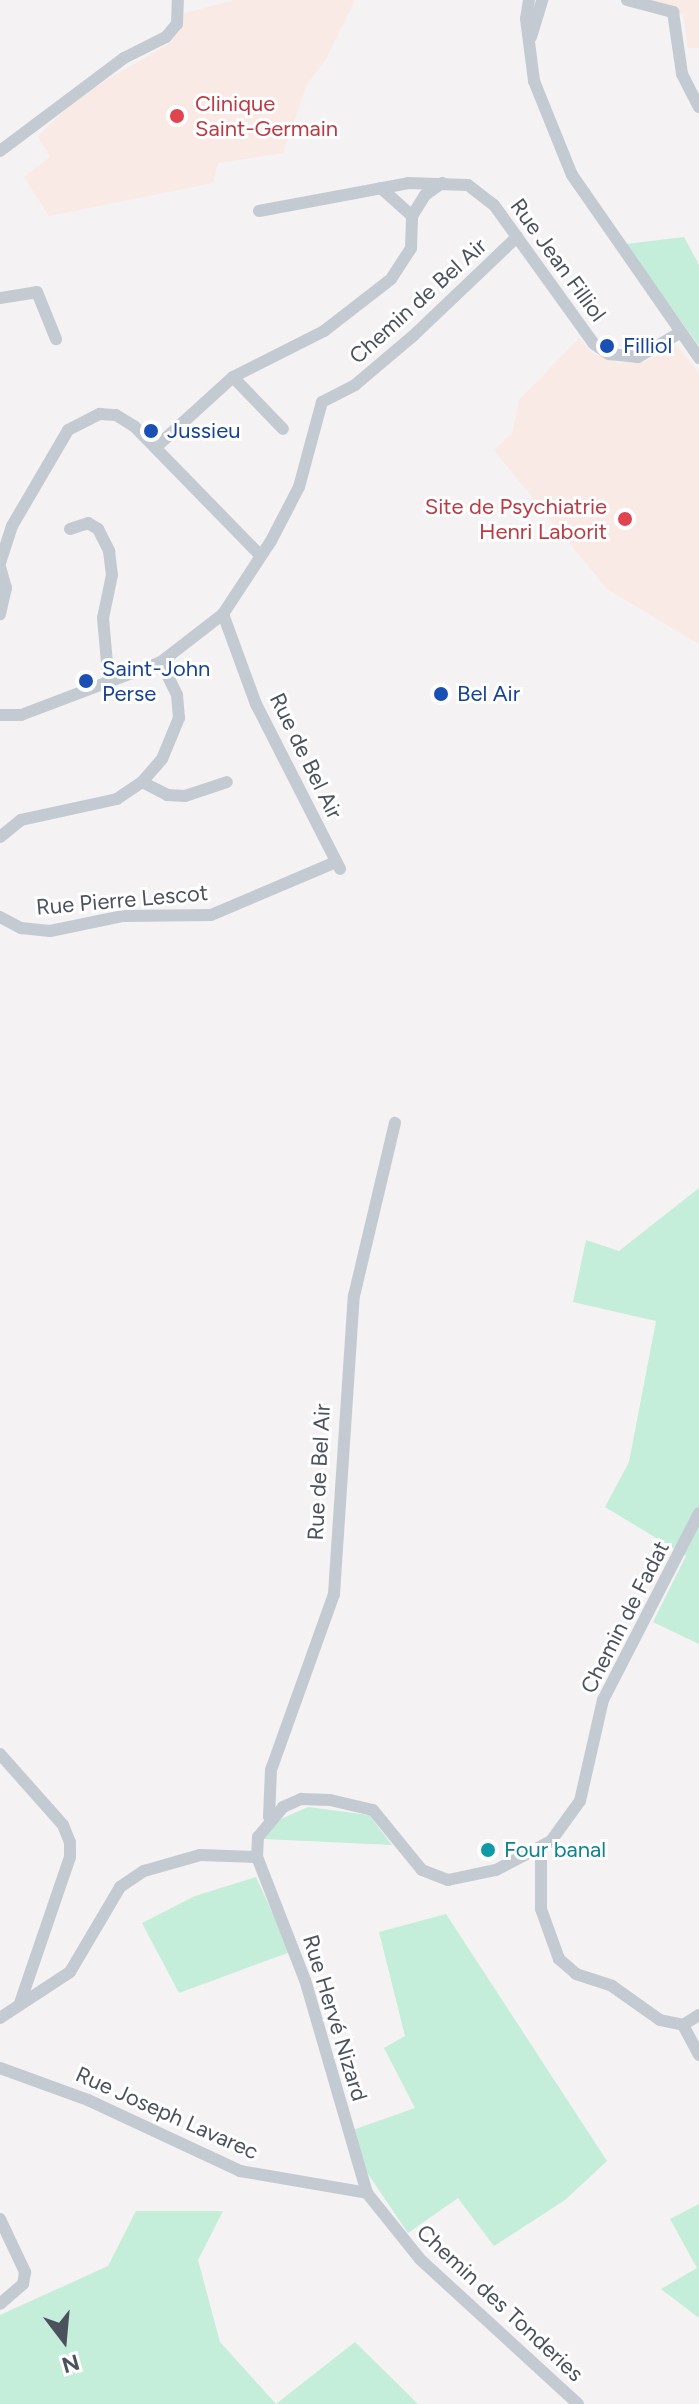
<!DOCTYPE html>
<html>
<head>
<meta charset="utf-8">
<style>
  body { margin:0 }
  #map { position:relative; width:699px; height:2404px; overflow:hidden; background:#f4f2f2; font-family:Figtree,sans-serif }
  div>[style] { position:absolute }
  .medical>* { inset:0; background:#faeae6 }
  .green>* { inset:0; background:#c4edda }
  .minor>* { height:12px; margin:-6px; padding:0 6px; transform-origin:6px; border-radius:6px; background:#c4cad2 }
  .dots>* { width:22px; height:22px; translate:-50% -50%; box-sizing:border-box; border:4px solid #fff; border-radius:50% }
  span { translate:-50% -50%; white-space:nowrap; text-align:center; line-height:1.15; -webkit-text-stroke:6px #fff; paint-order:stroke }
  .health-label { font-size:22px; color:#be3a42 }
  .left { translate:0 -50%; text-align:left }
  .right { translate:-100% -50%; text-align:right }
  .street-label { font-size:22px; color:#4b525e }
  .transit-label { font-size:22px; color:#164399 }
  .culture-label { font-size:22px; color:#0d838f }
  .north { position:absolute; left:24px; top:2300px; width:80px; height:80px; -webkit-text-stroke:6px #fff; paint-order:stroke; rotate:164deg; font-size:22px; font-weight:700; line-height:32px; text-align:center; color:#4b525e }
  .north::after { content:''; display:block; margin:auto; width:28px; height:36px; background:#4b525e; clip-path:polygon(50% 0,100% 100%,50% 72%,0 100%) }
</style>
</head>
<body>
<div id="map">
  <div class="medical">
    <div style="clip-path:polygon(235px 0,355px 0,326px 59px,307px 84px,283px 153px,218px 163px,213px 183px,49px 216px,24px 177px,50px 157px,38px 136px,79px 96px,172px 42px,184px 13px)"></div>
    <div style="clip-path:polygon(637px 0,699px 0,699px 48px,688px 48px,683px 14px)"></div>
    <div style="clip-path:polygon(579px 338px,594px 354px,619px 363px,644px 362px,676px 345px,699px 373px,699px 644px,607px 589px,494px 450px,512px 434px,519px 400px)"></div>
  </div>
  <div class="green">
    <div style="clip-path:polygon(684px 237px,699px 265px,699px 346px,626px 244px)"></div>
    <div style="clip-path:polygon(699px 1188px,699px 1644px,653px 1622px,686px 1556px,605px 1507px,629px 1462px,656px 1321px,573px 1302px,586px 1240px,619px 1251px)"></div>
    <div style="clip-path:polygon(308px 1807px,369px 1815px,392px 1845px,264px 1839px,272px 1823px)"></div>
    <div style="clip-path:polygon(256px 1877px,290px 1952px,179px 1993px,142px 1923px,195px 1896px)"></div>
    <div style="clip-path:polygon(446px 1914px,607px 2161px,565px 2200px,494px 2246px,458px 2198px,408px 2233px,364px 2168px,353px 2130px,415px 2108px,384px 2048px,405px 2036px,379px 1932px)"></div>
    <div style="clip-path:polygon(699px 2204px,699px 2318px,661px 2289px,697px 2268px,670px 2219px)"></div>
    <div style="clip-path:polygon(136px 2211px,223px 2211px,198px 2260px,220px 2342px,276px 2404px,355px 2342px,418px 2404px,0 2404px,0 2315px,108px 2266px)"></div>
  </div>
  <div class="minor">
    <div style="left:529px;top:0;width:19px;rotate:99deg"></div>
    <div style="left:526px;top:19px;width:63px;rotate:82.6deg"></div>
    <div style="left:534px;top:81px;width:101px;rotate:68deg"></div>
    <div style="left:572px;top:175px;width:223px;rotate:55.2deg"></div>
    <div style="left:627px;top:0;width:48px;rotate:14.6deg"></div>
    <div style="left:673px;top:12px;width:63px;rotate:81.7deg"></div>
    <div style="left:682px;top:74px;width:37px;rotate:63deg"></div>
    <div style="left:531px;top:37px;width:39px;rotate:-73deg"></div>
    <div style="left:0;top:151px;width:155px;rotate:-36.9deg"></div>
    <div style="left:124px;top:58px;width:47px;rotate:-26.6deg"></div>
    <div style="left:166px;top:37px;width:17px;rotate:-50deg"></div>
    <div style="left:177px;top:24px;width:24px;rotate:-88deg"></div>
    <div style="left:381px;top:188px;width:42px;rotate:42.1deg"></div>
    <div style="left:259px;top:211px;width:152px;rotate:-10.6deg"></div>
    <div style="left:408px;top:183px;width:60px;rotate:1.9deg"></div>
    <div style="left:468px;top:185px;width:33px;rotate:38deg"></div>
    <div style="left:494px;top:205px;width:171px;rotate:54.3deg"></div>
    <div style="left:594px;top:344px;width:18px;rotate:34deg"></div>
    <div style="left:609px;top:354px;width:29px;rotate:6deg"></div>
    <div style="left:638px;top:357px;width:46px;rotate:-29.9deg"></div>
    <div style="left:0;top:298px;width:37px;rotate:-9deg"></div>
    <div style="left:37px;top:292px;width:51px;rotate:68deg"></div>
    <div style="left:233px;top:377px;width:72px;rotate:46.1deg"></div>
    <div style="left:156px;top:447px;width:104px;rotate:-42.3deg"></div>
    <div style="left:233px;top:377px;width:102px;rotate:-26.8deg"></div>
    <div style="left:324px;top:331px;width:85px;rotate:-37.8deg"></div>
    <div style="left:391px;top:279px;width:37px;rotate:-57deg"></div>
    <div style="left:411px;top:248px;width:32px;rotate:-88deg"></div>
    <div style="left:412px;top:216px;width:25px;rotate:-58deg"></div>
    <div style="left:425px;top:195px;width:21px;rotate:-35deg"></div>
    <div style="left:70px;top:529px;width:19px;rotate:-18deg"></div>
    <div style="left:88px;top:523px;width:12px;rotate:31deg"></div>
    <div style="left:98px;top:529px;width:25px;rotate:63deg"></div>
    <div style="left:109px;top:551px;width:24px;rotate:83deg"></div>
    <div style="left:112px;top:575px;width:44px;rotate:101.8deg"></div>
    <div style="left:103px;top:618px;width:67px;rotate:84.9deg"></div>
    <div style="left:0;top:563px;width:39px;rotate:-72deg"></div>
    <div style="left:12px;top:526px;width:111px;rotate:-59.7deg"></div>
    <div style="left:68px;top:430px;width:36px;rotate:-27deg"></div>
    <div style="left:100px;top:414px;width:16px;rotate:4deg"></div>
    <div style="left:116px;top:415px;width:22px;rotate:32deg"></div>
    <div style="left:135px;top:427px;width:179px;rotate:45.7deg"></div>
    <div style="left:0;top:567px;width:22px;rotate:74deg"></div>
    <div style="left:6px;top:588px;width:27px;rotate:103deg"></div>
    <div style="left:223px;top:614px;width:96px;rotate:69.9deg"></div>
    <div style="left:256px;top:704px;width:185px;rotate:63deg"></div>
    <div style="left:161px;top:662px;width:78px;rotate:-37.7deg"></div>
    <div style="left:223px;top:614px;width:87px;rotate:-56.7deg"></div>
    <div style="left:271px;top:541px;width:61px;rotate:-62.6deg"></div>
    <div style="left:299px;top:487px;width:88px;rotate:-74.9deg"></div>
    <div style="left:322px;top:402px;width:37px;rotate:-27deg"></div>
    <div style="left:355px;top:385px;width:76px;rotate:-40.2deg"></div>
    <div style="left:413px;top:336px;width:144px;rotate:-43.6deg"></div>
    <div style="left:0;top:715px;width:21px"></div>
    <div style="left:21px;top:715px;width:150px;rotate:-20.7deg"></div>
    <div style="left:161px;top:662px;width:37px;rotate:64deg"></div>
    <div style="left:177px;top:695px;width:23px;rotate:85deg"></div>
    <div style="left:179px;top:718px;width:44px;rotate:112.5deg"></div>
    <div style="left:162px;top:759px;width:30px;rotate:131deg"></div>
    <div style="left:142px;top:782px;width:30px;rotate:146deg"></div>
    <div style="left:117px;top:799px;width:98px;rotate:167.7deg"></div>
    <div style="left:21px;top:820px;width:27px;rotate:141deg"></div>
    <div style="left:142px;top:782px;width:28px;rotate:27deg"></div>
    <div style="left:167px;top:795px;width:18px;rotate:3deg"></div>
    <div style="left:185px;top:796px;width:44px;rotate:-18.4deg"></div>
    <div style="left:0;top:917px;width:24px;rotate:28deg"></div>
    <div style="left:21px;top:928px;width:29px;rotate:6deg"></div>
    <div style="left:50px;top:931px;width:75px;rotate:-11.6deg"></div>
    <div style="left:123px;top:916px;width:88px;rotate:-0.7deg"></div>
    <div style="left:211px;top:915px;width:136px;rotate:-23deg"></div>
    <div style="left:0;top:1754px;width:95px;rotate:48.4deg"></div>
    <div style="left:63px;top:1825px;width:18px;rotate:68deg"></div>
    <div style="left:70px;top:1842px;width:15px;rotate:90deg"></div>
    <div style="left:70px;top:1857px;width:154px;rotate:108.9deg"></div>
    <div style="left:269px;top:1817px;width:47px;rotate:-87.6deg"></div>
    <div style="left:271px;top:1770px;width:187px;rotate:-70.3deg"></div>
    <div style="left:334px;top:1594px;width:299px;rotate:-86.2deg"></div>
    <div style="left:354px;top:1296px;width:178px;rotate:-76.7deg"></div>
    <div style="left:541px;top:1848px;width:61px;rotate:90deg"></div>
    <div style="left:541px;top:1909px;width:53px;rotate:70.2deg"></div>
    <div style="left:559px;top:1959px;width:23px;rotate:41deg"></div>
    <div style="left:576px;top:1974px;width:38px;rotate:18deg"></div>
    <div style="left:612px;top:1986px;width:59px;rotate:35.3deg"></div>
    <div style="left:660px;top:2020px;width:24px;rotate:12deg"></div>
    <div style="left:683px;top:2025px;width:19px;rotate:-32deg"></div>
    <div style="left:0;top:2018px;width:84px;rotate:-33.3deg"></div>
    <div style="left:70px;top:1972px;width:99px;rotate:-59.5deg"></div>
    <div style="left:120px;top:1887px;width:29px;rotate:-34deg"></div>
    <div style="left:144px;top:1871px;width:58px;rotate:-15.9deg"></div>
    <div style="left:200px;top:1855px;width:57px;rotate:2deg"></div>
    <div style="left:683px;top:2025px;width:34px;rotate:62deg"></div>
    <div style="left:0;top:2068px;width:94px;rotate:20deg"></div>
    <div style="left:88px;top:2100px;width:168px;rotate:25deg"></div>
    <div style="left:240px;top:2171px;width:129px;rotate:9.8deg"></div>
    <div style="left:0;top:2219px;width:59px;rotate:64.7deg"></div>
    <div style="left:25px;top:2272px;width:12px;rotate:99deg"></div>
    <div style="left:23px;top:2284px;width:30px;rotate:139deg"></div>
    <div style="left:578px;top:2404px;width:214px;rotate:-137.5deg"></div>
    <div style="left:420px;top:2259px;width:85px;rotate:-128.8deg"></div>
    <div style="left:367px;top:2193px;width:222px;rotate:-106.2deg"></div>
    <div style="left:305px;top:1980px;width:132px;rotate:-111.3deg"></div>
    <div style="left:257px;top:1857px;width:20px;rotate:-87deg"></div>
    <div style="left:258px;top:1837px;width:39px;rotate:-50deg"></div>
    <div style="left:283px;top:1807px;width:20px;rotate:-24deg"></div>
    <div style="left:301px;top:1799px;width:29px;rotate:2deg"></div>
    <div style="left:330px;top:1800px;width:44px;rotate:13.1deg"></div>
    <div style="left:373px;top:1810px;width:77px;rotate:50.8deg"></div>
    <div style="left:422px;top:1870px;width:28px;rotate:21deg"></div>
    <div style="left:448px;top:1880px;width:49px;rotate:-11.8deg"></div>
    <div style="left:496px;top:1870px;width:62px;rotate:-27.8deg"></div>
    <div style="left:551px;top:1841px;width:49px;rotate:-54.1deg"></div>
    <div style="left:580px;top:1801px;width:104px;rotate:-77.2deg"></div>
    <div style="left:603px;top:1700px;width:210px;rotate:-62.8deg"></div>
  </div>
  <div class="dots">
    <div style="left:177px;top:116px;background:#e0444e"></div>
    <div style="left:607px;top:346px;background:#1a4fb4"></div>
    <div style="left:151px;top:431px;background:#1a4fb4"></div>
    <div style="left:625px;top:519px;background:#e0444e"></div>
    <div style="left:86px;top:681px;background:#1a4fb4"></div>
    <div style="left:441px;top:694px;background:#1a4fb4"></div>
    <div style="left:488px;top:1850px;background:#0f9aa8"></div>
  </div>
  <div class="health-label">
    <span class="left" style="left:195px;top:116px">Clinique<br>Saint-Germain</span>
    <span class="right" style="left:607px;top:519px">Site de Psychiatrie<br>Henri Laborit</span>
  </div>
  <div class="street-label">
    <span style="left:558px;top:260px;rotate:54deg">Rue Jean Filliol</span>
    <span style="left:418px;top:301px;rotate:-42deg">Chemin de Bel Air</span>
    <span style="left:306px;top:756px;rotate:64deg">Rue de Bel Air</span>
    <span style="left:122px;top:900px;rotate:-5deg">Rue Pierre Lescot</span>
    <span style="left:319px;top:1472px;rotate:-87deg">Rue de Bel Air</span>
    <span style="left:625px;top:1617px;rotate:-63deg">Chemin de Fadat</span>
    <span style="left:335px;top:2018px;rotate:73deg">Rue Hervé Nizard</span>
    <span style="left:167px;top:2113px;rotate:24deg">Rue Joseph Lavarec</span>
    <span style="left:500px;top:2303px;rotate:43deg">Chemin des Tonderies</span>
  </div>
  <div class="transit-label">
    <span class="left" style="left:623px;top:346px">Filliol</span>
    <span class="left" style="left:167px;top:431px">Jussieu</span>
    <span class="left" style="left:102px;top:681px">Saint-John<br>Perse</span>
    <span class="left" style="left:457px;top:694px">Bel Air</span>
  </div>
  <div class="culture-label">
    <span class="left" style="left:504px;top:1850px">Four banal</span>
  </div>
  <div class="north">N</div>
</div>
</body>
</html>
